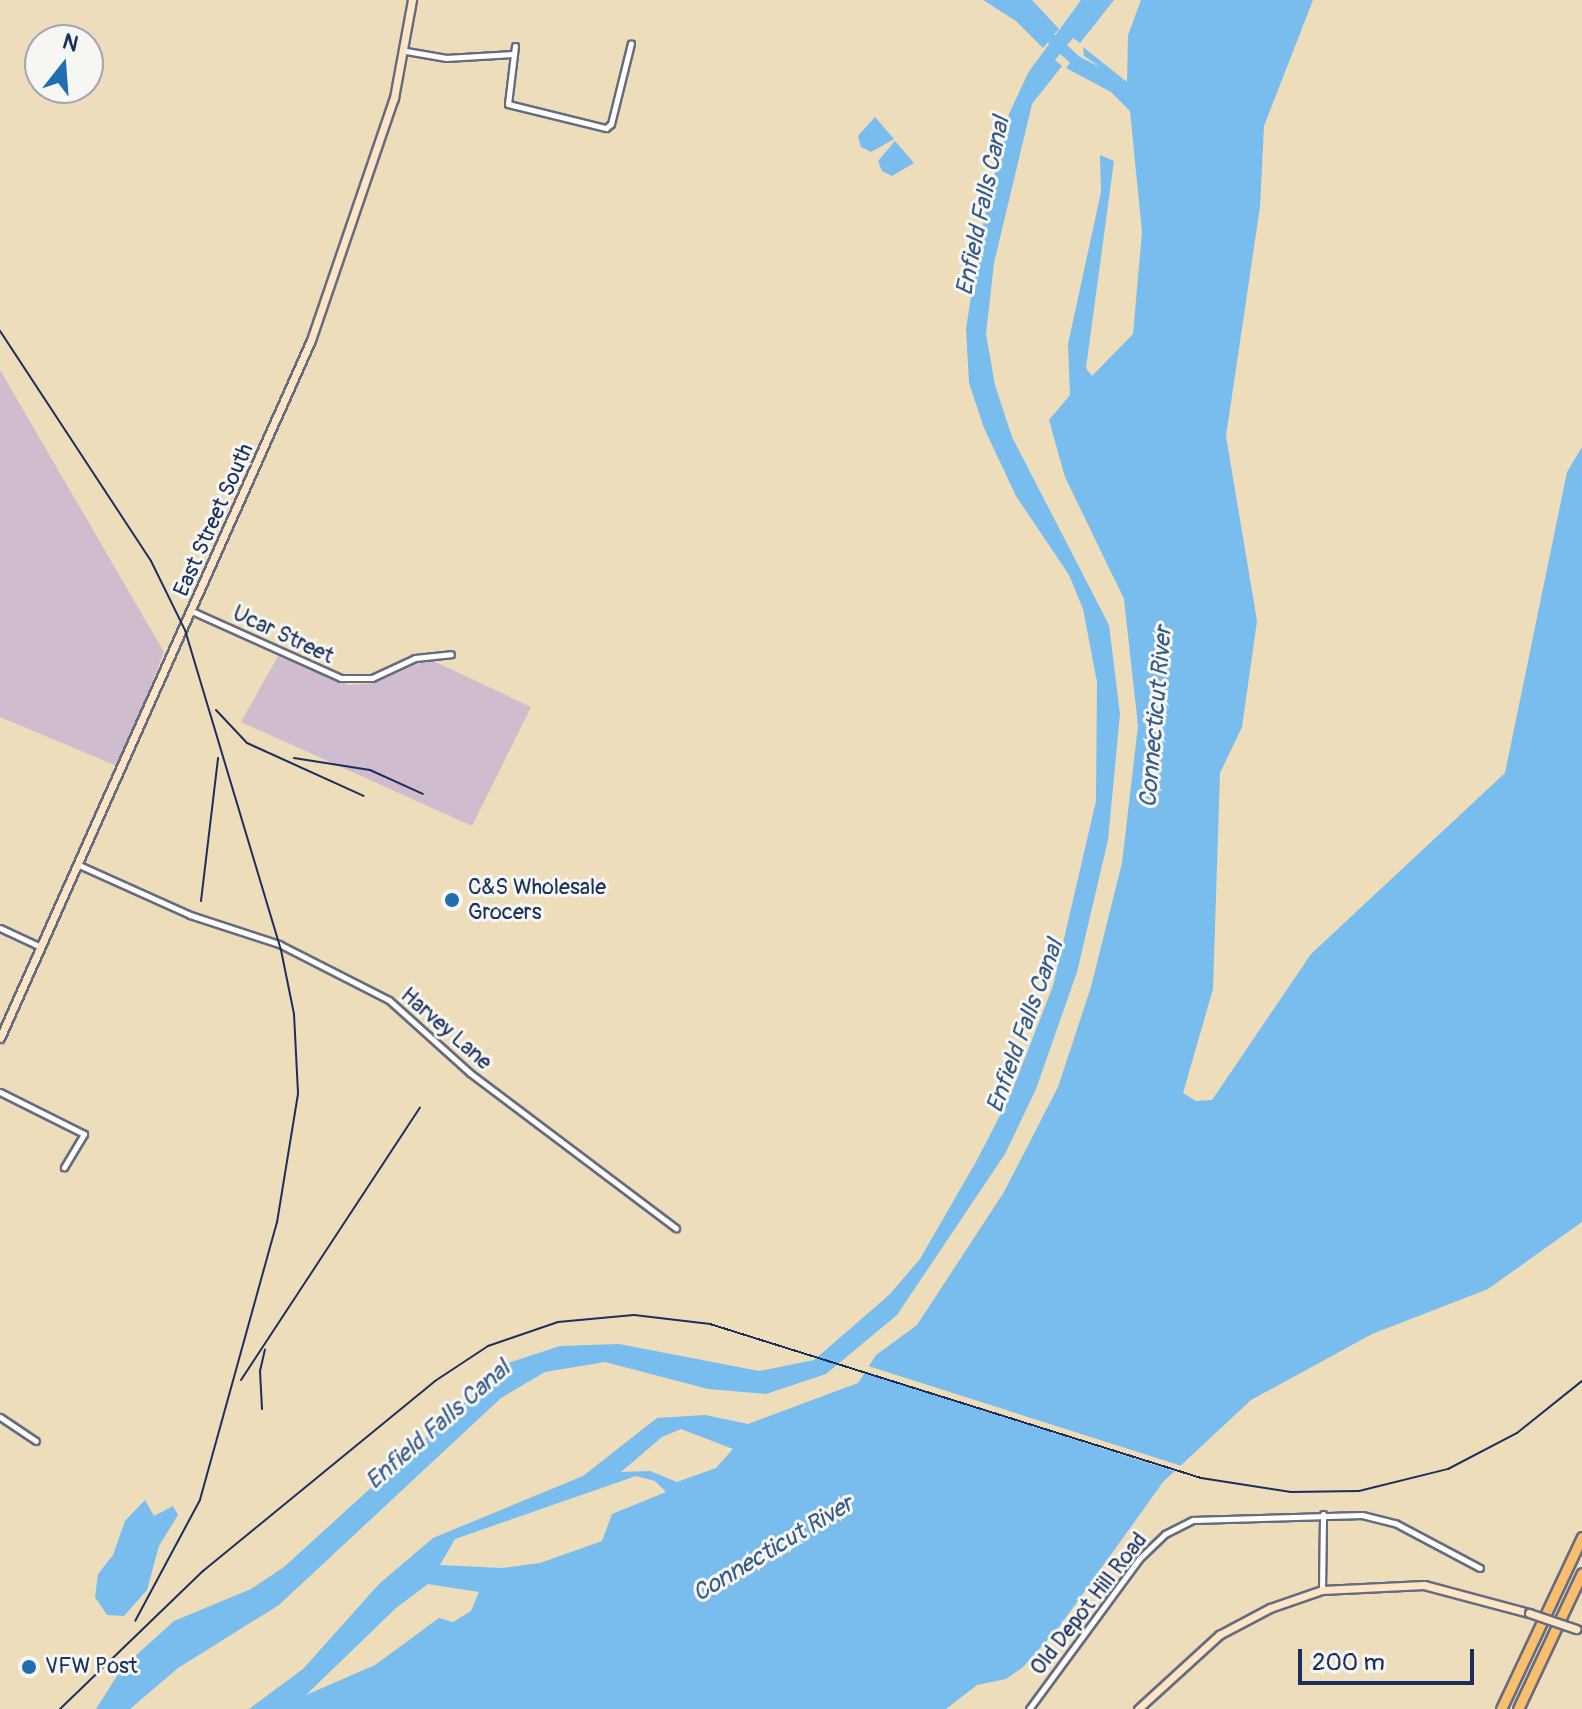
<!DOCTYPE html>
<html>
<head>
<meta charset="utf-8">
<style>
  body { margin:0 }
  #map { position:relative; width:1582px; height:1709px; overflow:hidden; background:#edb; font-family:Pangolin,sans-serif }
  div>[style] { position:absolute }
  .industrial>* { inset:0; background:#cfbdcf }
  .water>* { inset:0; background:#79bcee }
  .pier>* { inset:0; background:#edb }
  .river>* { height:11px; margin:-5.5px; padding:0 5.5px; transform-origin:5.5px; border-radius:5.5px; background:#79bcee }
  .roads { filter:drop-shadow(2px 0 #656c7f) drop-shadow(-2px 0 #656c7f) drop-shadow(0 2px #656c7f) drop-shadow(0 -2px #656c7f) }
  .street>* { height:5px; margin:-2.5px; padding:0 2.5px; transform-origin:2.5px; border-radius:2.5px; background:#fff }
  .secondary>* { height:7px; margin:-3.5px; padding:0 3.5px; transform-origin:3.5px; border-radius:3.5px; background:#fde5c5 }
  .highway>* { height:9px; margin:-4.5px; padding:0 4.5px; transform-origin:4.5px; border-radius:4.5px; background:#fabe6d }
  .rail>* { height:2px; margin:-1px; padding:0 1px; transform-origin:1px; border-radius:1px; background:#1b2f5e }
  .bridges { filter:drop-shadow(2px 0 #656c7f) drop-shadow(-2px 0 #656c7f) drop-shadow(0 2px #656c7f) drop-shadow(0 -2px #656c7f) }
  .secondary-bridge>* { height:7px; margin:-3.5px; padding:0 3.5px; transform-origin:3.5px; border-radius:3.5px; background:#fde5c5 }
  .dots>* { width:22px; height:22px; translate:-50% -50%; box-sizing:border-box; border:4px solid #f6f6f2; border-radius:50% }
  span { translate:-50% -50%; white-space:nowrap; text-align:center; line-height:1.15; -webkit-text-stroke:6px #f6f6f2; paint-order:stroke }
  .street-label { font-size:22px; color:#1b2f5e }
  .poi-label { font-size:22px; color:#1b2f5e }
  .left { translate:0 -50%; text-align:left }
  .water-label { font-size:24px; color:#375989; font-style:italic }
  .north { position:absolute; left:24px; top:24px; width:80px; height:80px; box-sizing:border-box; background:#f6f6f2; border:2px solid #9ea6b7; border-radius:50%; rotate:17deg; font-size:22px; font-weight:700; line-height:32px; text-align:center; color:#1b2f5e }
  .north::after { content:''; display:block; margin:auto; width:28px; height:36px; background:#1f6fb2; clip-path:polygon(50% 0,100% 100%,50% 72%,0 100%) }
  .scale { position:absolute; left:1298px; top:1649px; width:176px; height:36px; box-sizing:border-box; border:4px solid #1b2f5e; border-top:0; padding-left:10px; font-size:24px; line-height:28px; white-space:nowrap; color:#1b2f5e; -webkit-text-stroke:6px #f6f6f2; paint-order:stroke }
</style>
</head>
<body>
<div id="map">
  <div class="industrial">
    <div style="clip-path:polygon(0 370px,164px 652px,119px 767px,0 717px)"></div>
    <div style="clip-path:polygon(278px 656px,349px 685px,375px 683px,429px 659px,531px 707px,472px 826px,241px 722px)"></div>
  </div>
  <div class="water">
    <div style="clip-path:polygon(983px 0,1032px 0,1059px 29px,1043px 48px,1016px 21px)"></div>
    <div style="clip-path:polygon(1081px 0,1114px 0,1080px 43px,1073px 38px,1055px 60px,1062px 66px,1032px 104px,994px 263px,986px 334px,995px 385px,1012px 437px,1109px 625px,1120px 714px,1108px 840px,1077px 972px,1036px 1089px,1005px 1154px,897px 1315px,826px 1374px,766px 1394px,708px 1389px,605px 1362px,545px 1372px,501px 1398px,279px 1605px,178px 1668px,130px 1709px,96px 1709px,122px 1668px,174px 1621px,251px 1589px,284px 1567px,508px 1363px,560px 1346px,619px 1344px,759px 1371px,814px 1360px,889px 1295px,920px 1259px,977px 1160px,1010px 1096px,1053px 986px,1096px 801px,1097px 682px,1083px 609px,1069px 575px,1016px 496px,984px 428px,969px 383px,966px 329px,981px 232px,1009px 114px,1028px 73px)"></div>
    <div style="clip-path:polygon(evenodd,1141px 0,1313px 0,1264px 126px,1260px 207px,1226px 436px,1257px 621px,1242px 727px,1220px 773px,1213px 989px,1183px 1093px,1196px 1101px,1212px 1100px,1311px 954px,1505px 773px,1567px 472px,1582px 447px,1582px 1222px,1488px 1289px,1372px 1334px,1251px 1400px,1163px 1482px,1059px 1627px,1023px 1667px,1006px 1679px,977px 1685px,946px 1709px,249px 1709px,303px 1669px,379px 1584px,433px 1538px,583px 1476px,657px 1418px,705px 1415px,748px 1424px,858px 1383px,876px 1355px,917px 1325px,1004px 1192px,1058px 1087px,1091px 987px,1122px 863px,1138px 726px,1124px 599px,1065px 477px,1049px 420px,1070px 395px,1068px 344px,1101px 192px,1100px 155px,1114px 161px,1086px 368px,1092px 376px,1133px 334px,1142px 232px,1130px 111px,1111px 92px,1066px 68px,1076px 55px,1100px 67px,1084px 56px,1083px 47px,1127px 82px,1128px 35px,1141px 0,681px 1429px,733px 1449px,716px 1468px,677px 1482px,650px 1471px,621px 1472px,662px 1437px,681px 1429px,1141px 0,636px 1476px,655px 1481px,666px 1492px,612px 1514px,602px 1541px,540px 1563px,502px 1568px,440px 1565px,455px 1539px,636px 1476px,1141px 0,428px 1584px,479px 1592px,471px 1611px,453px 1622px,439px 1618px,375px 1665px,306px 1695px,396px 1608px,428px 1584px)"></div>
    <div style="clip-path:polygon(875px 117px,894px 139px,871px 152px,861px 147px,858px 136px)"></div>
    <div style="clip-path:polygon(895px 141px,914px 163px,892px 176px,882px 171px,878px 161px)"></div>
    <div style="clip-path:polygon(145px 1500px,154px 1516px,173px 1506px,178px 1515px,159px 1546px,147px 1590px,124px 1616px,107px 1615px,95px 1597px,98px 1574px,113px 1555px,125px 1521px)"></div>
  </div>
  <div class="pier">
    <div style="clip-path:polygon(865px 1365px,1185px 1467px,1180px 1473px,861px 1372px)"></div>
  </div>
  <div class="river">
    <div style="left:1053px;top:40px;width:39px;rotate:42deg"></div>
  </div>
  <div class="roads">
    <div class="street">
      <div style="left:515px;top:46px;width:58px;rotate:96.9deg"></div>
      <div style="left:508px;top:104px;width:101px;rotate:13.8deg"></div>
      <div style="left:606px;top:128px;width:6px;rotate:-39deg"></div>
      <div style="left:611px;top:124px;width:83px;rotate:-76.1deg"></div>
      <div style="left:406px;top:51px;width:41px;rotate:9.9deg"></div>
      <div style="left:446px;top:58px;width:67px;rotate:-3.4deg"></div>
      <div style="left:194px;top:612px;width:161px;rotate:24.2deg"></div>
      <div style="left:341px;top:678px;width:31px"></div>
      <div style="left:372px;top:678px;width:47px;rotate:-24.9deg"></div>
      <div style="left:415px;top:658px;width:36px;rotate:-6deg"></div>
      <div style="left:79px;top:865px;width:122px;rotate:24.2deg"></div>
      <div style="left:190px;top:915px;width:94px;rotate:18deg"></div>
      <div style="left:279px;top:944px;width:123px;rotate:27deg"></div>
      <div style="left:389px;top:1000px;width:109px;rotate:42deg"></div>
      <div style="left:470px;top:1073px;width:258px;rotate:37deg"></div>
      <div style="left:0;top:928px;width:45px;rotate:24.9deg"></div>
      <div style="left:0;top:1092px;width:94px;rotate:26.6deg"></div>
      <div style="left:84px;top:1134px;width:39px;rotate:121deg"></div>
      <div style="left:0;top:1417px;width:43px;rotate:33.7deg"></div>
      <div style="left:1322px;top:1590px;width:76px;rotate:-89.2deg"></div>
      <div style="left:1029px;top:1709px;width:186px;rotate:-53.7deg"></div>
      <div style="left:1139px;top:1559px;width:36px;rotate:-44deg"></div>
      <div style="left:1165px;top:1534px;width:31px;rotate:-27deg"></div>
      <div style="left:1193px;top:1520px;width:169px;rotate:-1.7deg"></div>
      <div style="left:1362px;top:1515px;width:34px;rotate:14deg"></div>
      <div style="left:1395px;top:1523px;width:96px;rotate:27.9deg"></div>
    </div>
    <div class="secondary">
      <div style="left:0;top:1038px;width:764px;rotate:-65.98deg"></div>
      <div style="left:311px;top:340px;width:256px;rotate:-71.1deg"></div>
      <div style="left:394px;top:98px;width:100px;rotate:-79.6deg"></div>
      <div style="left:1138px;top:1709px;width:110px;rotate:-42.4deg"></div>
      <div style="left:1219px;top:1635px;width:58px;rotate:-27.9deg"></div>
      <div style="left:1270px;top:1608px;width:55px;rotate:-19.1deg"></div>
      <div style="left:1322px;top:1590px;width:102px;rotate:-2.8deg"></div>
      <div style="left:1424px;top:1585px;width:109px;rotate:14.9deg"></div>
    </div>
    <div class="highway">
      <div style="left:1501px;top:1709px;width:190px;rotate:-64.8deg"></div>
      <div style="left:1518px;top:1709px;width:150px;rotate:-64.8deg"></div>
    </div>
  </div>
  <div class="rail">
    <div style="left:0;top:331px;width:275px;rotate:56.7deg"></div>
    <div style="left:151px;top:561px;width:77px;rotate:63.8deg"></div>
    <div style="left:185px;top:630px;width:334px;rotate:73.3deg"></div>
    <div style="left:281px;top:950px;width:65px;rotate:78.5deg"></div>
    <div style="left:294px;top:1014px;width:80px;rotate:87.1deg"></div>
    <div style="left:298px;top:1094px;width:130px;rotate:99.3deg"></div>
    <div style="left:277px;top:1222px;width:288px;rotate:105.5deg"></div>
    <div style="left:200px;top:1500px;width:137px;rotate:118.2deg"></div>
    <div style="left:216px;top:710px;width:45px;rotate:46.8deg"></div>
    <div style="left:247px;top:743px;width:128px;rotate:24.4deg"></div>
    <div style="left:294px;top:758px;width:77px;rotate:9deg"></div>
    <div style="left:370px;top:770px;width:58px;rotate:24.4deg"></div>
    <div style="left:201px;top:901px;width:144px;rotate:-83.2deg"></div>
    <div style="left:241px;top:1380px;width:326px;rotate:-56.7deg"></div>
    <div style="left:262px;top:1409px;width:38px;rotate:-93deg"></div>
    <div style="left:260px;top:1371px;width:22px;rotate:-77deg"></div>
    <div style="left:60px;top:1709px;width:199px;rotate:-44deg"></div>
    <div style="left:203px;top:1571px;width:300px;rotate:-39.3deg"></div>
    <div style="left:435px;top:1381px;width:64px;rotate:-33.4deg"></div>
    <div style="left:488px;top:1346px;width:74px;rotate:-18.9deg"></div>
    <div style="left:558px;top:1322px;width:76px;rotate:-5.3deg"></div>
    <div style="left:634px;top:1315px;width:77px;rotate:6.8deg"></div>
    <div style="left:710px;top:1324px;width:515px;rotate:17.41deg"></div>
    <div style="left:1201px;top:1478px;width:91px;rotate:8.8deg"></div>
    <div style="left:1291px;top:1492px;width:68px;rotate:-0.8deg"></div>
    <div style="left:1359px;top:1491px;width:92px;rotate:-13.9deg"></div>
    <div style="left:1448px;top:1469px;width:78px;rotate:-27.6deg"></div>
    <div style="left:1517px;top:1433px;width:83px;rotate:-38.7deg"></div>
  </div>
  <div class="bridges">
    <div class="secondary-bridge">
      <div style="left:1529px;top:1613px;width:50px;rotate:18.8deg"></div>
    </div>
  </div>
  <div class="dots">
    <div style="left:452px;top:900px;background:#1f6fb2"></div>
    <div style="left:29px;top:1667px;background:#1f6fb2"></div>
  </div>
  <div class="street-label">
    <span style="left:214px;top:520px;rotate:-66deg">East Street South</span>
    <span style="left:283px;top:635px;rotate:25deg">Ucar Street</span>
    <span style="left:446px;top:1029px;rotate:41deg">Harvey Lane</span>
    <span style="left:1089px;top:1604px;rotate:-52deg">Old Depot Hill Road</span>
  </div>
  <div class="poi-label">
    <span class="left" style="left:468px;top:900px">C&amp;S Wholesale<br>Grocers</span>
    <span class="left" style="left:45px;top:1667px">VFW Post</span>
  </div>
  <div class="water-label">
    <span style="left:983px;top:206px;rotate:-78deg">Enfield Falls Canal</span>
    <span style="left:1156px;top:717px;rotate:-85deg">Connecticut River</span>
    <span style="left:1025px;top:1026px;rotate:-70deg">Enfield Falls Canal</span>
    <span style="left:438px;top:1425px;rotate:-41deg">Enfield Falls Canal</span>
    <span style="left:773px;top:1549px;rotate:-31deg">Connecticut River</span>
  </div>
  <div class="north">N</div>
  <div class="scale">200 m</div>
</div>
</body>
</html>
